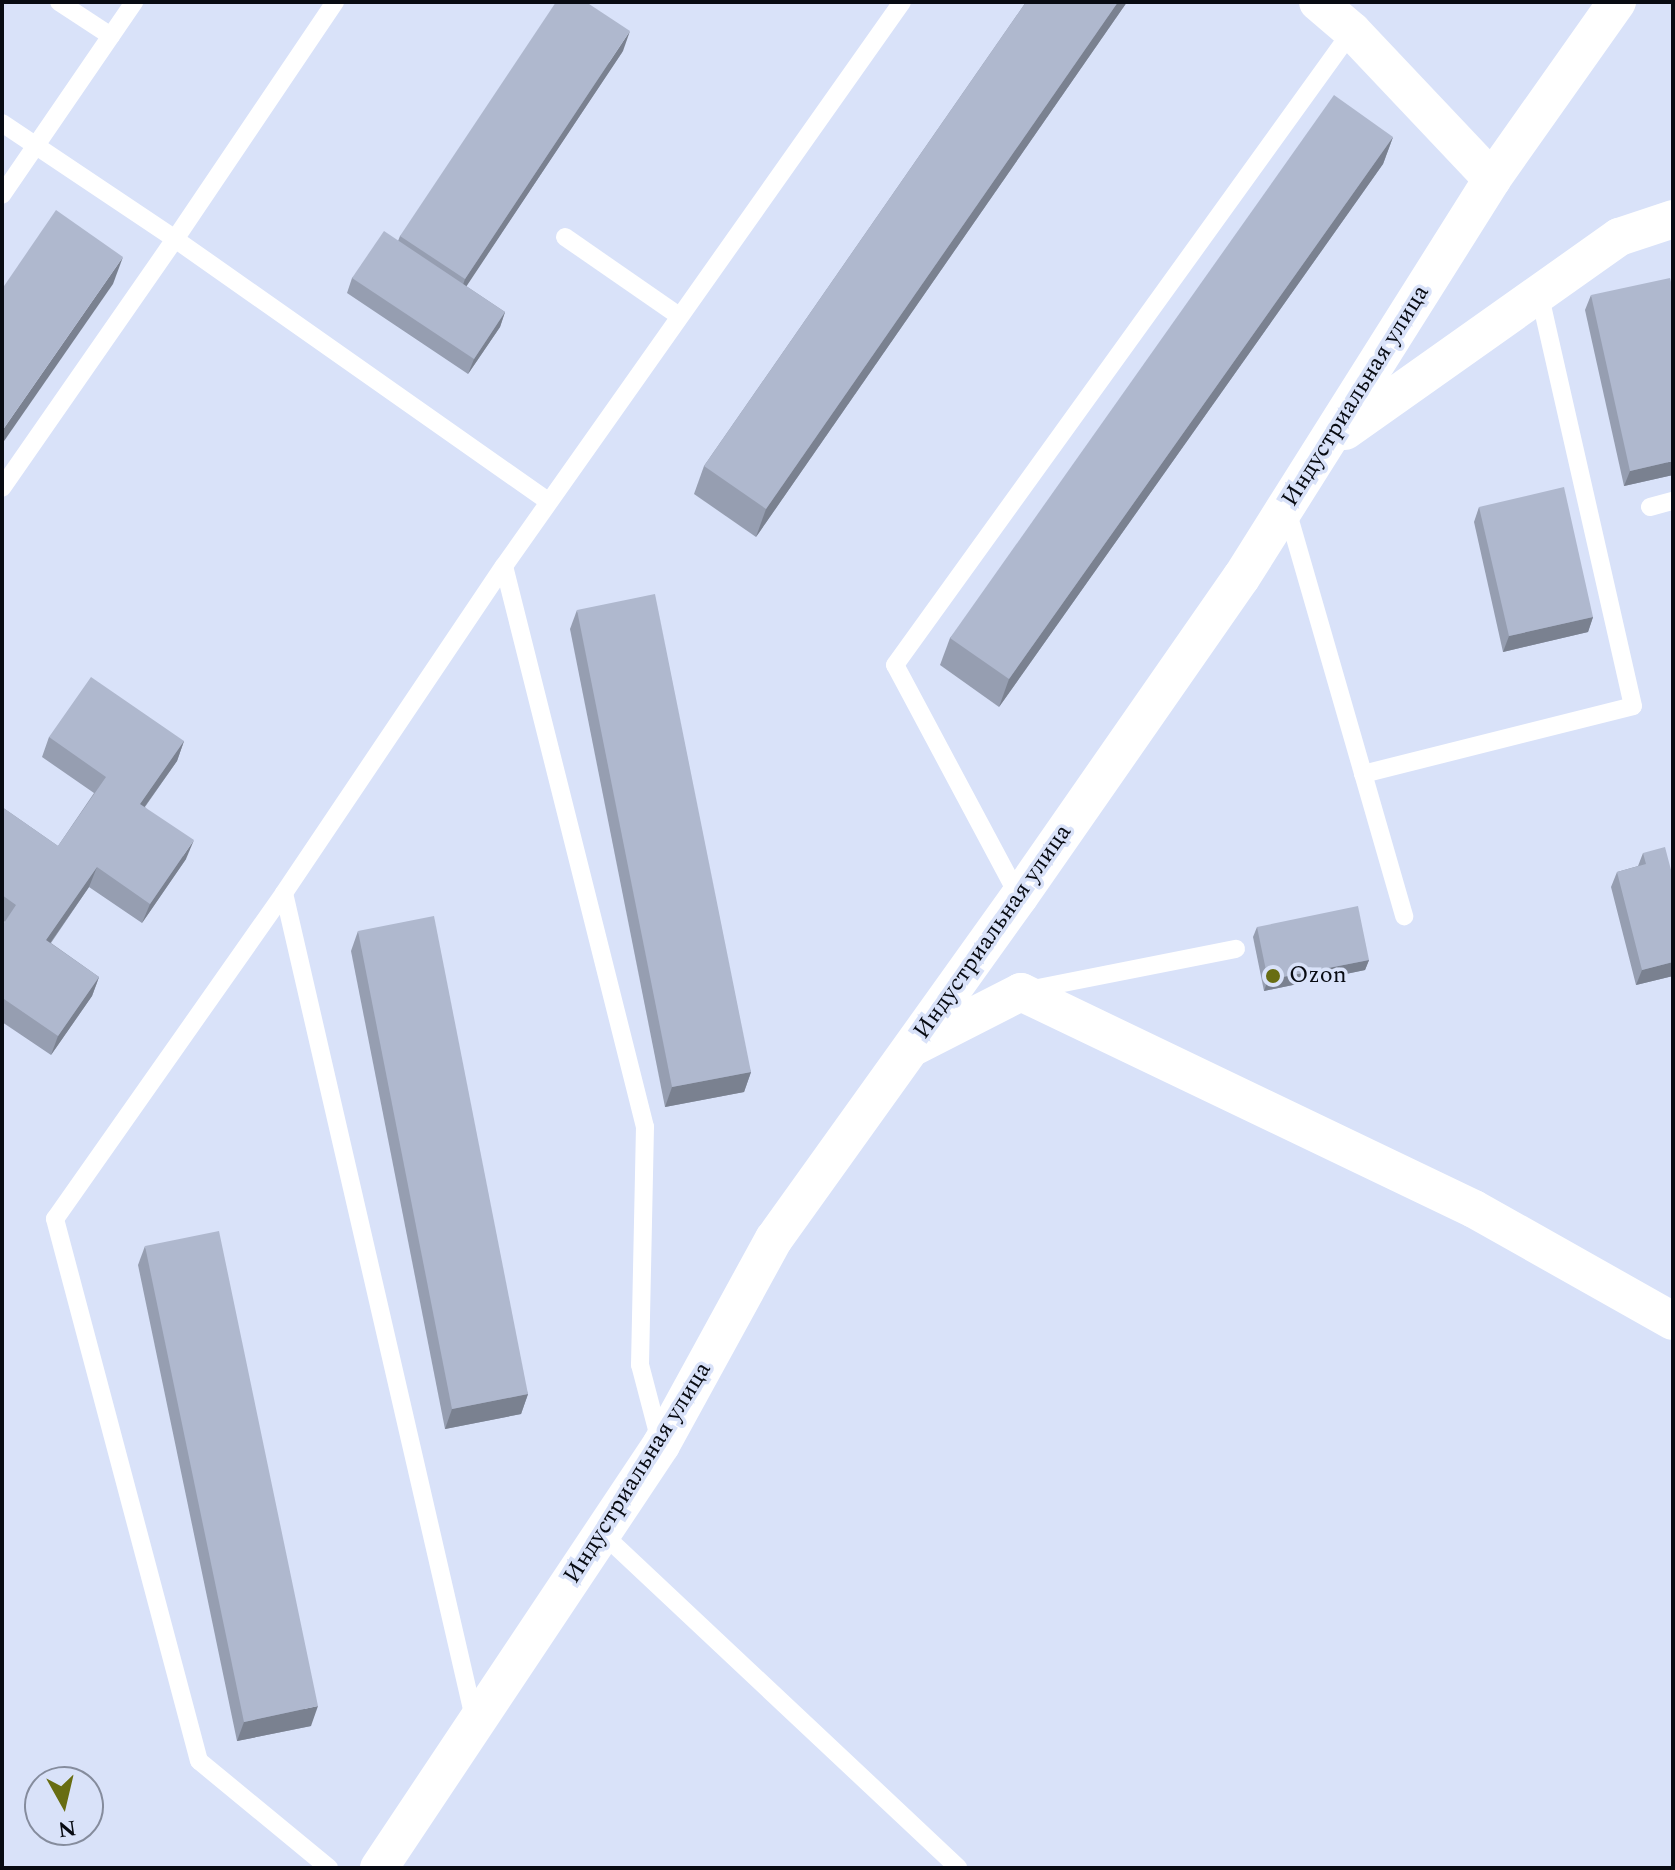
<!DOCTYPE html>
<html>
<head>
<meta charset="utf-8">
<style>
  body { margin:0 }
  #map { position:relative; width:1675px; height:1870px; overflow:hidden; background:#d9e2f9; font-family:Spectral,serif }
  div>[style] { position:absolute }
  .lane>* { height:18px; margin:-9px; padding:0 9px; transform-origin:9px; border-radius:9px; background:#fff }
  .street>* { height:38px; margin:-19px; padding:0 19px; transform-origin:19px; border-radius:19px; background:#fff }
  .wall>* { inset:0; background:#969eb1 }
  .shaded-wall>* { inset:0; background:#7a8190 }
  .building>* { inset:0; background:#afb8ce }
  .dots>* { width:22px; height:22px; translate:-50% -50%; box-sizing:border-box; border:4px solid #d9e2f9; border-radius:50% }
  span { translate:-50% -50%; white-space:nowrap; text-align:center; line-height:1.15; -webkit-text-stroke:7px #d9e2f9; paint-order:stroke }
  .street-label { font-size:24px; color:#080b12 }
  .poi-label { font-size:24px; color:#080b12 }
  .left { translate:0 -50%; text-align:left }
  .frame { position:absolute; inset:0; border:4px solid #080b12; pointer-events:none }
  .north { position:absolute; left:24px; top:1766px; width:80px; height:80px; box-sizing:border-box; background:#d9e2f9; border:2px solid #858c9d; border-radius:50%; rotate:172deg; font-size:22px; font-weight:700; line-height:32px; text-align:center; color:#080b12 }
  .north::after { content:''; display:block; margin:auto; width:28px; height:36px; background:#686d12; clip-path:polygon(50% 0,100% 100%,50% 72%,0 100%) }
</style>
</head>
<body>
<div id="map">
  <div class="lane">
    <div style="left:59px;top:2px;width:62px;rotate:33.2deg"></div>
    <div style="left:335px;top:2px;width:286px;rotate:124deg"></div>
    <div style="left:175px;top:239px;width:456px;rotate:35.1deg"></div>
    <div style="left:2px;top:123px;width:208px;rotate:33.8deg"></div>
    <div style="left:175px;top:239px;width:303px;rotate:124.8deg"></div>
    <div style="left:2px;top:195px;width:234px;rotate:-55.6deg"></div>
    <div style="left:565px;top:237px;width:139px;rotate:34.7deg"></div>
    <div style="left:1650px;top:507px;width:24px;rotate:-15deg"></div>
    <div style="left:1287px;top:510px;width:423px;rotate:73.9deg"></div>
    <div style="left:1363px;top:774px;width:278px;rotate:-14.1deg"></div>
    <div style="left:1633px;top:706px;width:424px;rotate:-102.8deg"></div>
    <div style="left:284px;top:893px;width:851px;rotate:77.03deg"></div>
    <div style="left:1019px;top:897px;width:263px;rotate:-118.1deg"></div>
    <div style="left:895px;top:665px;width:782px;rotate:-54.22deg"></div>
    <div style="left:1028px;top:990px;width:212px;rotate:-11.2deg"></div>
    <div style="left:660px;top:1441px;width:79px;rotate:-104.7deg"></div>
    <div style="left:640px;top:1365px;width:238px;rotate:-88.8deg"></div>
    <div style="left:645px;top:1127px;width:578px;rotate:-104.11deg"></div>
    <div style="left:504px;top:566px;width:690px;rotate:-54.79deg"></div>
    <div style="left:604px;top:1535px;width:486px;rotate:43.2deg"></div>
    <div style="left:329px;top:1868px;width:168px;rotate:-140.5deg"></div>
    <div style="left:199px;top:1761px;width:561px;rotate:-104.88deg"></div>
    <div style="left:55px;top:1219px;width:398px;rotate:-54.9deg"></div>
    <div style="left:284px;top:893px;width:394px;rotate:-56.1deg"></div>
  </div>
  <div class="street">
    <div style="left:1318px;top:2px;width:45px;rotate:40.5deg"></div>
    <div style="left:1352px;top:31px;width:204px;rotate:46.6deg"></div>
    <div style="left:1345px;top:431px;width:336px;rotate:-35.3deg"></div>
    <div style="left:1619px;top:237px;width:57px;rotate:-18.4deg"></div>
    <div style="left:915px;top:1046px;width:119px;rotate:-27deg"></div>
    <div style="left:1021px;top:992px;width:502px;rotate:25.6deg"></div>
    <div style="left:1474px;top:1209px;width:228px;rotate:29.4deg"></div>
    <div style="left:379px;top:1868px;width:508px;rotate:-56.31deg"></div>
    <div style="left:661px;top:1445px;width:235px;rotate:-61.3deg"></div>
    <div style="left:774px;top:1239px;width:421px;rotate:-54.4deg"></div>
    <div style="left:1019px;top:897px;width:389px;rotate:-55.2deg"></div>
    <div style="left:1241px;top:578px;width:471px;rotate:-57.8deg"></div>
    <div style="left:1492px;top:179px;width:217px;rotate:-54.8deg"></div>
  </div>
  <div class="wall">
    <div style="clip-path:polygon(1026px 2px,1127px 2px,756px 537px,694px 494px,704px 466px)"></div>
    <div style="clip-path:polygon(623px 51px,466px 286px,505px 312px,500px 327px,468px 374px,347px 293px,352px 278px,398px 241px,400px 236px)"></div>
    <div style="clip-path:polygon(1393px 137px,1383px 164px,999px 707px,940px 665px,950px 638px)"></div>
    <div style="clip-path:polygon(1591px 295px,1673px 475px,1624px 486px,1585px 310px)"></div>
    <div style="clip-path:polygon(1479px 507px,1593px 617px,1588px 632px,1503px 652px,1474px 522px)"></div>
    <div style="clip-path:polygon(577px 610px,751px 1072px,744px 1092px,665px 1107px,570px 629px)"></div>
    <div style="clip-path:polygon(49px 737px,184px 741px,177px 761px,145px 807px,186px 859px,142px 923px,89px 887px,51px 943px,99px 977px,92px 996px,51px 1055px,2px 1022px,2px 926px,5px 922px,2px 920px,2px 807px,58px 846px,94px 793px,42px 757px)"></div>
    <div style="clip-path:polygon(1643px 853px,1671px 870px,1673px 870px,1673px 976px,1636px 985px,1611px 887px,1617px 872px,1638px 866px)"></div>
    <div style="clip-path:polygon(1257px 927px,1369px 960px,1365px 970px,1264px 991px,1253px 937px)"></div>
    <div style="clip-path:polygon(358px 931px,528px 1394px,521px 1414px,445px 1429px,351px 951px)"></div>
    <div style="clip-path:polygon(145px 1246px,311px 1726px,237px 1741px,138px 1265px)"></div>
  </div>
  <div class="shaded-wall">
    <div style="clip-path:polygon(1118px 2px,1127px 2px,756px 537px,766px 509px)"></div>
    <div style="clip-path:polygon(630px 31px,623px 51px,458px 299px,465px 279px)"></div>
    <div style="clip-path:polygon(1393px 137px,1383px 164px,999px 707px,1009px 679px)"></div>
    <div style="clip-path:polygon(123px 257px,113px 284px,2px 444px,2px 431px)"></div>
    <div style="clip-path:polygon(505px 312px,500px 327px,468px 374px,474px 359px)"></div>
    <div style="clip-path:polygon(1673px 461px,1673px 475px,1624px 486px,1630px 471px)"></div>
    <div style="clip-path:polygon(1593px 617px,1588px 632px,1503px 652px,1509px 636px)"></div>
    <div style="clip-path:polygon(184px 741px,177px 761px,133px 823px,140px 804px)"></div>
    <div style="clip-path:polygon(194px 840px,186px 859px,142px 923px,150px 904px)"></div>
    <div style="clip-path:polygon(97px 867px,89px 887px,39px 959px,46px 940px)"></div>
    <div style="clip-path:polygon(1369px 960px,1365px 970px,1264px 991px,1268px 980px)"></div>
    <div style="clip-path:polygon(1673px 962px,1673px 976px,1636px 985px,1642px 970px)"></div>
    <div style="clip-path:polygon(99px 977px,92px 996px,51px 1055px,58px 1036px)"></div>
    <div style="clip-path:polygon(751px 1072px,744px 1092px,665px 1107px,672px 1087px)"></div>
    <div style="clip-path:polygon(528px 1394px,521px 1414px,445px 1429px,452px 1409px)"></div>
    <div style="clip-path:polygon(318px 1706px,311px 1726px,237px 1741px,244px 1722px)"></div>
  </div>
  <div class="building">
    <div style="clip-path:polygon(556px 2px,586px 2px,630px 31px,465px 279px,400px 236px)"></div>
    <div style="clip-path:polygon(1026px 2px,1118px 2px,766px 509px,704px 466px)"></div>
    <div style="clip-path:polygon(1334px 95px,1393px 137px,1009px 679px,950px 638px)"></div>
    <div style="clip-path:polygon(56px 210px,123px 257px,2px 431px,2px 289px)"></div>
    <div style="clip-path:polygon(384px 231px,505px 312px,474px 359px,352px 278px)"></div>
    <div style="clip-path:polygon(1670px 278px,1673px 290px,1673px 461px,1630px 471px,1591px 295px)"></div>
    <div style="clip-path:polygon(1564px 487px,1593px 617px,1509px 636px,1479px 507px)"></div>
    <div style="clip-path:polygon(655px 594px,751px 1072px,672px 1087px,577px 610px)"></div>
    <div style="clip-path:polygon(91px 677px,184px 741px,140px 804px,194px 840px,150px 904px,97px 867px,46px 940px,99px 977px,58px 1036px,4px 999px,2px 1002px,2px 926px,16px 905px,2px 895px,2px 807px,58px 846px,106px 777px,49px 737px)"></div>
    <div style="clip-path:polygon(1665px 847px,1671px 870px,1673px 870px,1673px 962px,1642px 970px,1617px 872px,1646px 864px,1643px 853px)"></div>
    <div style="clip-path:polygon(1358px 906px,1369px 960px,1268px 980px,1257px 927px)"></div>
    <div style="clip-path:polygon(434px 916px,528px 1394px,452px 1409px,358px 931px)"></div>
    <div style="clip-path:polygon(219px 1231px,318px 1706px,244px 1722px,145px 1246px)"></div>
  </div>
  <div class="dots">
    <div style="left:1273px;top:976px;background:#686d12"></div>
  </div>
  <div class="street-label">
    <span style="left:1356px;top:396px;rotate:-58deg">Индустриальная улица</span>
    <span style="left:993px;top:932px;rotate:-55deg">Индустриальная улица</span>
    <span style="left:638px;top:1473px;rotate:-58deg">Индустриальная улица</span>
  </div>
  <div class="poi-label">
    <span class="left" style="left:1289px;top:976px">Ozon</span>
  </div>
  <div class="frame"></div>
  <div class="north">N</div>
</div>
</body>
</html>
